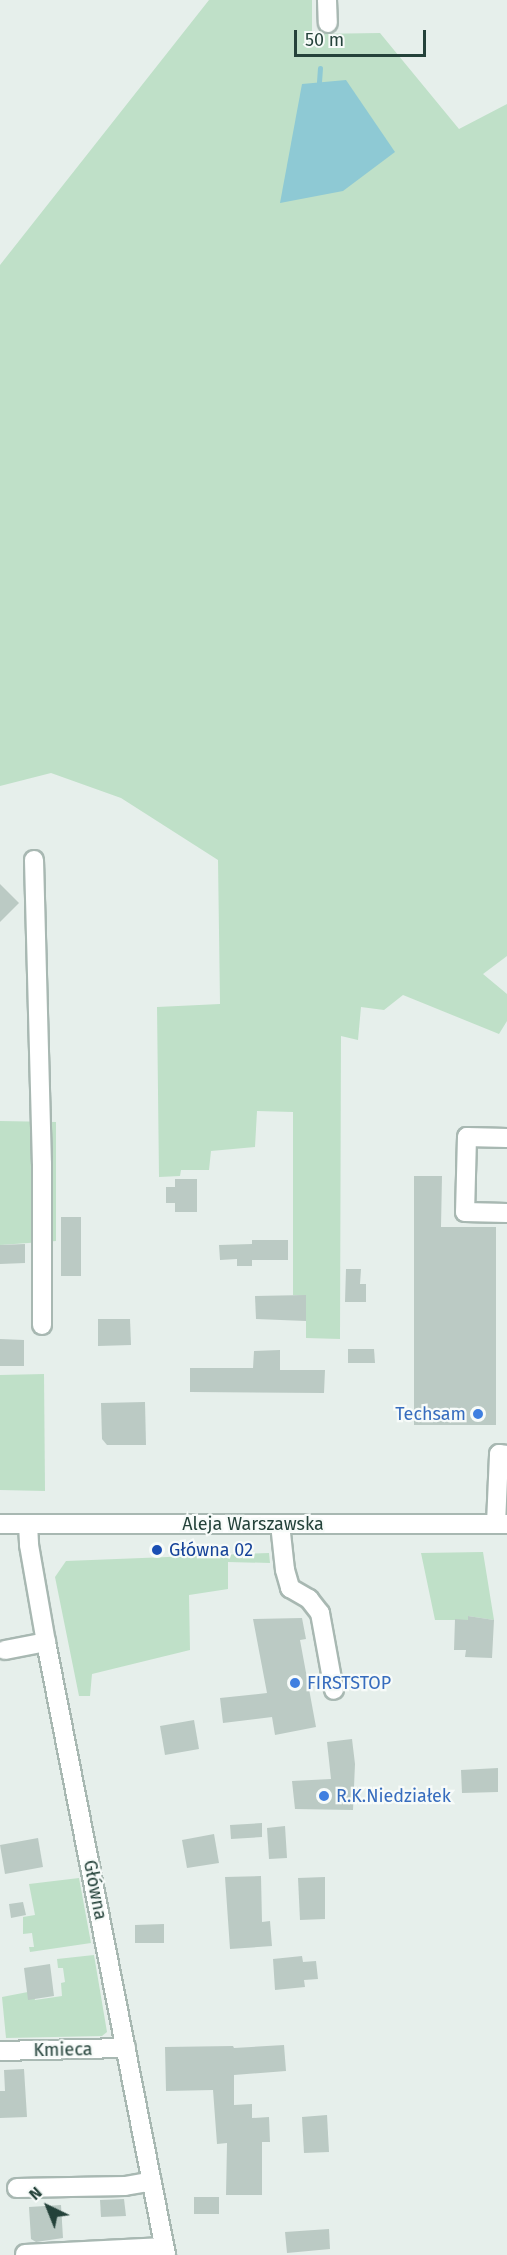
<!DOCTYPE html>
<html>
<head>
<meta charset="utf-8">
<style>
  body { margin:0 }
  #map { position:relative; width:507px; height:2255px; overflow:hidden; background:#e6efeb; font-family:"Fira Sans",sans-serif }
  div>[style] { position:absolute }
  .green>* { inset:0; background:#bfe0c8 }
  .water>* { inset:0; background:#8ec9d4 }
  .stream>* { height:5px; margin:-2.5px; padding:0 2.5px; transform-origin:2.5px; border-radius:2.5px; background:#8ec9d4 }
  .building>* { inset:0; background:#bbcac4 }
  .roads { filter:drop-shadow(2px 0 #a8b8b2) drop-shadow(-2px 0 #a8b8b2) drop-shadow(0 2px #a8b8b2) drop-shadow(0 -2px #a8b8b2) }
  .minor>* { height:18px; margin:-9px; padding:0 9px; transform-origin:9px; border-radius:9px; background:#fff }
  .dots>* { width:16px; height:16px; translate:-50% -50%; box-sizing:border-box; border:3px solid #f7fbf9; border-radius:50% }
  span { translate:-50% -50%; white-space:nowrap; text-align:center; line-height:1.15; -webkit-text-stroke:4.5px #f7fbf9; paint-order:stroke }
  .shop-label { font-size:18px; color:#366cbe }
  .right { translate:-100% -50%; text-align:right }
  .left { translate:0 -50%; text-align:left }
  .street-label { font-size:18px; color:#24423a }
  .transit-label { font-size:18px; color:#164399 }
  .north { position:absolute; left:18px; top:2177px; width:60px; height:60px; -webkit-text-stroke:4px #f7fbf9; paint-order:stroke; rotate:317deg; font-size:16px; font-weight:700; line-height:24px; text-align:center; color:#24423a }
  .north::after { content:''; display:block; margin:auto; width:21px; height:27px; background:#24423a; clip-path:polygon(50% 0,100% 100%,50% 72%,0 100%) }
  .scale { position:absolute; left:294px; top:30px; width:132px; height:27px; box-sizing:border-box; border:3px solid #24423a; border-top:0; padding-left:8px; font-size:18px; line-height:21px; white-space:nowrap; color:#24423a; -webkit-text-stroke:4px #f7fbf9; paint-order:stroke }
</style>
</head>
<body>
<div id="map">
  <div class="green">
    <div style="clip-path:polygon(209px 0,312px 0,312px 34px,380px 33px,459px 129px,507px 104px,507px 956px,483px 974px,507px 994px,507px 1021px,499px 1034px,403px 995px,384px 1010px,361px 1007px,358px 1040px,341px 1036px,340px 1339px,306px 1338px,306px 1296px,293px 1295px,293px 1112px,257px 1111px,255px 1147px,211px 1151px,209px 1170px,181px 1170px,180px 1176px,159px 1177px,157px 1007px,220px 1004px,218px 860px,121px 798px,51px 773px,0 786px,0 265px)"></div>
    <div style="clip-path:polygon(0 1121px,56px 1122px,56px 1241px,0 1245px)"></div>
    <div style="clip-path:polygon(44px 1374px,45px 1491px,0 1490px,0 1375px)"></div>
    <div style="clip-path:polygon(483px 1552px,494px 1620px,468px 1616px,468px 1620px,435px 1620px,421px 1553px)"></div>
    <div style="clip-path:polygon(269px 1553px,270px 1563px,228px 1562px,228px 1589px,189px 1595px,190px 1650px,92px 1674px,90px 1696px,79px 1696px,55px 1577px,66px 1561px)"></div>
    <div style="clip-path:polygon(79px 1878px,91px 1943px,30px 1952px,29px 1947px,34px 1947px,32px 1933px,23px 1934px,23px 1917px,35px 1915px,29px 1884px)"></div>
    <div style="clip-path:polygon(94px 1955px,107px 2032px,102px 2036px,6px 2038px,2px 1997px,33px 1991px,35px 2000px,62px 1996px,61px 1983px,65px 1982px,63px 1968px,58px 1968px,57px 1959px)"></div>
  </div>
  <div class="water">
    <div style="clip-path:polygon(346px 80px,395px 152px,343px 191px,280px 203px,302px 84px)"></div>
  </div>
  <div class="stream">
    <div style="left:319px;top:82px;width:14px;rotate:-86deg"></div>
  </div>
  <div class="building">
    <div style="clip-path:polygon(0 884px,19px 903px,0 922px)"></div>
    <div style="clip-path:polygon(414px 1176px,442px 1176px,441px 1227px,496px 1227px,496px 1425px,414px 1425px)"></div>
    <div style="clip-path:polygon(175px 1179px,197px 1179px,197px 1212px,175px 1212px,175px 1203px,166px 1203px,166px 1187px,175px 1187px)"></div>
    <div style="clip-path:polygon(61px 1217px,81px 1217px,81px 1276px,61px 1276px)"></div>
    <div style="clip-path:polygon(252px 1240px,288px 1240px,288px 1260px,252px 1260px,252px 1266px,237px 1266px,237px 1259px,220px 1260px,219px 1245px,252px 1244px)"></div>
    <div style="clip-path:polygon(25px 1244px,25px 1263px,0 1264px,0 1245px)"></div>
    <div style="clip-path:polygon(346px 1269px,361px 1269px,360px 1284px,366px 1284px,366px 1302px,345px 1302px)"></div>
    <div style="clip-path:polygon(306px 1295px,306px 1321px,256px 1319px,255px 1296px)"></div>
    <div style="clip-path:polygon(98px 1319px,130px 1319px,131px 1345px,98px 1346px)"></div>
    <div style="clip-path:polygon(0 1339px,24px 1340px,24px 1366px,0 1366px)"></div>
    <div style="clip-path:polygon(348px 1349px,374px 1349px,375px 1363px,348px 1363px)"></div>
    <div style="clip-path:polygon(280px 1350px,280px 1370px,325px 1370px,324px 1393px,190px 1392px,190px 1368px,253px 1368px,254px 1351px)"></div>
    <div style="clip-path:polygon(145px 1402px,146px 1445px,107px 1445px,102px 1439px,101px 1403px)"></div>
    <div style="clip-path:polygon(468px 1616px,494px 1620px,492px 1658px,465px 1657px,466px 1650px,454px 1650px,455px 1619px,468px 1620px)"></div>
    <div style="clip-path:polygon(302px 1618px,306px 1639px,300px 1640px,316px 1727px,275px 1735px,272px 1717px,223px 1723px,220px 1698px,267px 1693px,253px 1619px)"></div>
    <div style="clip-path:polygon(194px 1720px,199px 1749px,165px 1755px,160px 1726px)"></div>
    <div style="clip-path:polygon(352px 1739px,355px 1764px,353px 1810px,295px 1809px,292px 1781px,331px 1779px,327px 1742px)"></div>
    <div style="clip-path:polygon(498px 1768px,498px 1792px,462px 1793px,461px 1770px)"></div>
    <div style="clip-path:polygon(262px 1823px,262px 1837px,231px 1839px,230px 1825px)"></div>
    <div style="clip-path:polygon(285px 1826px,287px 1858px,269px 1859px,267px 1828px)"></div>
    <div style="clip-path:polygon(214px 1834px,219px 1863px,187px 1868px,182px 1840px)"></div>
    <div style="clip-path:polygon(38px 1838px,43px 1867px,5px 1874px,0 1845px)"></div>
    <div style="clip-path:polygon(261px 1876px,262px 1922px,270px 1921px,272px 1946px,230px 1949px,225px 1877px)"></div>
    <div style="clip-path:polygon(325px 1877px,325px 1919px,300px 1920px,298px 1878px)"></div>
    <div style="clip-path:polygon(23px 1902px,26px 1915px,11px 1918px,9px 1904px)"></div>
    <div style="clip-path:polygon(164px 1924px,164px 1943px,135px 1943px,135px 1925px)"></div>
    <div style="clip-path:polygon(302px 1956px,303px 1962px,316px 1961px,318px 1979px,304px 1980px,305px 1987px,275px 1990px,273px 1959px)"></div>
    <div style="clip-path:polygon(50px 1964px,54px 1996px,28px 2000px,24px 1968px)"></div>
    <div style="clip-path:polygon(284px 2045px,286px 2071px,234px 2075px,234px 2105px,252px 2104px,252px 2118px,269px 2117px,270px 2142px,262px 2142px,262px 2195px,226px 2195px,227px 2143px,217px 2144px,213px 2090px,166px 2091px,165px 2047px,233px 2046px,234px 2048px)"></div>
    <div style="clip-path:polygon(24px 2069px,27px 2117px,0 2118px,0 2091px,5px 2091px,4px 2070px)"></div>
    <div style="clip-path:polygon(327px 2115px,329px 2152px,304px 2153px,302px 2117px)"></div>
    <div style="clip-path:polygon(194px 2197px,219px 2197px,219px 2214px,194px 2214px)"></div>
    <div style="clip-path:polygon(124px 2199px,126px 2216px,101px 2217px,100px 2200px)"></div>
    <div style="clip-path:polygon(61px 2205px,63px 2238px,36px 2242px,31px 2239px,29px 2207px)"></div>
    <div style="clip-path:polygon(329px 2229px,330px 2249px,287px 2253px,285px 2232px)"></div>
  </div>
  <div class="roads">
    <div class="minor">
      <div style="left:327px;top:0;width:23px;rotate:88deg"></div>
      <div style="left:34px;top:860px;width:304px;rotate:88.5deg"></div>
      <div style="left:42px;top:1164px;width:161px;rotate:90deg"></div>
      <div style="left:507px;top:1138px;width:40px;rotate:-178.6deg"></div>
      <div style="left:467px;top:1137px;width:75px;rotate:91.5deg"></div>
      <div style="left:465px;top:1212px;width:42px;rotate:1.4deg"></div>
      <div style="left:0;top:1524px;width:507px"></div>
      <div style="left:28px;top:1524px;width:21px;rotate:87deg"></div>
      <div style="left:29px;top:1545px;width:98px;rotate:80.1deg"></div>
      <div style="left:46px;top:1642px;width:625px;rotate:78.92deg"></div>
      <div style="left:280px;top:1524px;width:46px;rotate:83.8deg"></div>
      <div style="left:285px;top:1570px;width:19px;rotate:74deg"></div>
      <div style="left:290px;top:1588px;width:22px;rotate:30deg"></div>
      <div style="left:309px;top:1599px;width:18px;rotate:52deg"></div>
      <div style="left:320px;top:1613px;width:78px;rotate:79.7deg"></div>
      <div style="left:496px;top:1524px;width:70px;rotate:-87.5deg"></div>
      <div style="left:499px;top:1454px;width:8px;rotate:7deg"></div>
      <div style="left:5px;top:1650px;width:42px;rotate:-11deg"></div>
      <div style="left:0;top:2051px;width:126px;rotate:-1.4deg"></div>
      <div style="left:17px;top:2188px;width:108px;rotate:-1.1deg"></div>
      <div style="left:125px;top:2186px;width:27px;rotate:-10deg"></div>
      <div style="left:25px;top:2254px;width:139px;rotate:-2.9deg"></div>
    </div>
  </div>
  <div class="dots">
    <div style="left:478px;top:1414px;background:#3f7fe0"></div>
    <div style="left:157px;top:1550px;background:#1a4fb4"></div>
    <div style="left:295px;top:1683px;background:#3f7fe0"></div>
    <div style="left:324px;top:1796px;background:#3f7fe0"></div>
  </div>
  <div class="shop-label">
    <span class="right" style="left:466px;top:1414px">Techsam</span>
    <span class="left" style="left:307px;top:1683px">FIRSTSTOP</span>
    <span class="left" style="left:336px;top:1796px">R.K.Niedziałek</span>
  </div>
  <div class="street-label">
    <span style="left:253px;top:1524px">Aleja Warszawska</span>
    <span style="left:95px;top:1890px;rotate:79deg">Główna</span>
    <span style="left:63px;top:2050px;rotate:-1deg">Kmieca</span>
  </div>
  <div class="transit-label">
    <span class="left" style="left:169px;top:1550px">Główna 02</span>
  </div>
  <div class="north">N</div>
  <div class="scale">50 m</div>
</div>
</body>
</html>
